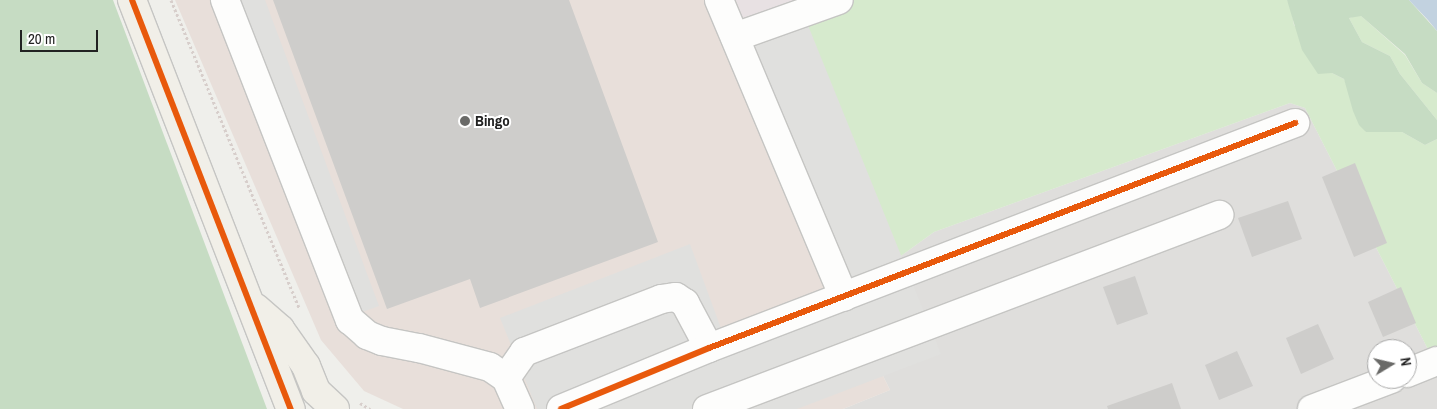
<!DOCTYPE html>
<html>
<head>
<meta charset="utf-8">
<style>
  body { margin:0 }
  #map { position:relative; width:1437px; height:409px; overflow:hidden; background:#efefeb; font-family:"Archivo Narrow",sans-serif }
  div>[style] { position:absolute }
  .residential>* { inset:0; background:#dfdedc }
  .commercial>* { inset:0; background:#e8dfda }
  .industrial>* { inset:0; background:#e8e1e3 }
  .grass>* { inset:0; background:#d6eacd }
  .forest>* { inset:0; background:#c6dcc3 }
  .parking>* { inset:0; background:#e0e0de }
  .water>* { inset:0; background:#c2d2e0 }
  .building>* { inset:0; background:#cecdcb }
  .path>* { height:3px; margin-top:-1.5px; transform-origin:0; background:repeating-linear-gradient(90deg,#d7cecb 0 2.5px,transparent 0 5px) }
  .roads { filter:drop-shadow(1px 0 #c5c5c3) drop-shadow(-1px 0 #c5c5c3) drop-shadow(0 1px #c5c5c3) drop-shadow(0 -1px #c5c5c3) }
  .minor>* { height:28px; margin:-14px; padding:0 14px; transform-origin:14px; border-radius:14px; background:#fdfdfc }
  .major>* { height:28px; margin:-14px; padding:0 14px; transform-origin:14px; border-radius:14px; background:#f1efe8 }
  .cycleway>* { height:6px; margin:-3px; padding:0 3px; transform-origin:3px; border-radius:3px; background:#e8590c }
  .dots>* { width:14px; height:14px; translate:-50% -50%; box-sizing:border-box; border:2px solid #fff; border-radius:50% }
  span { translate:-50% -50%; white-space:nowrap; text-align:center; line-height:1.15; -webkit-text-stroke:4px #fff; paint-order:stroke }
  .poi-label { font-size:15px; color:#222; font-weight:700 }
  .left { translate:0 -50%; text-align:left }
  .north { position:absolute; left:1367px; top:339px; width:50px; height:50px; box-sizing:border-box; background:#fff; border:1px solid #a7a7a7; border-radius:50%; rotate:81deg; font-size:14px; font-weight:700; line-height:20px; text-align:center; color:#222 }
  .north::after { content:''; display:block; margin:auto; width:18px; height:22px; background:#6a6a68; clip-path:polygon(50% 0,100% 100%,50% 72%,0 100%) }
  .scale { position:absolute; left:20px; top:30px; width:78px; height:22px; box-sizing:border-box; border:2px solid #222; border-top:0; padding-left:6px; font-size:15px; line-height:18px; white-space:nowrap; color:#222; -webkit-text-stroke:4px #fff; paint-order:stroke }
</style>
</head>
<body>
<div id="map">
  <div class="residential">
    <div style="clip-path:polygon(evenodd,1290px 103px,1305px 108px,1437px 367px,1437px 409px,843px 409px,890px 390px,844px 297px,934px 232px,1290px 103px,1377px 349px,1407px 349px,1407px 379px,1377px 379px,1377px 349px)"></div>
  </div>
  <div class="commercial">
    <div style="clip-path:polygon(175px 0,719px 0,844px 297px,890px 390px,843px 409px,403px 409px,364px 391px,321px 340px)"></div>
  </div>
  <div class="industrial">
    <div style="clip-path:polygon(719px 0,842px 0,735px 37px)"></div>
  </div>
  <div class="grass">
    <div style="clip-path:polygon(839px 0,1287px 0,1291px 8px,1294px 25px,1332px 73px,1344px 79px,1366px 132px,1402px 132px,1425px 145px,1437px 139px,1437px 367px,1305px 108px,1290px 103px,934px 232px,844px 297px,778px 22px)"></div>
    <div style="clip-path:polygon(1360px 15px,1405px 55px,1422px 83px,1437px 93px,1437px 120px,1400px 74px,1390px 56px,1362px 42px,1349px 18px)"></div>
  </div>
  <div class="forest">
    <div style="clip-path:polygon(0 0,113px 0,267px 409px,0 409px)"></div>
    <div style="clip-path:polygon(1287px 0,1409px 0,1437px 31px,1437px 93px,1422px 83px,1405px 54px,1361px 16px,1349px 18px,1362px 42px,1390px 56px,1400px 74px,1437px 120px,1437px 139px,1425px 145px,1402px 132px,1366px 132px,1359px 125px,1353px 111px,1344px 79px,1332px 73px,1318px 74px,1302px 50px)"></div>
  </div>
  <div class="parking">
    <div style="clip-path:polygon(236px 0,265px 0,379px 306px,354px 315px)"></div>
    <div style="clip-path:polygon(803px 13px,941px 354px,797px 409px,537px 409px,500px 318px,690px 244px,726px 342px,843px 297px,735px 37px)"></div>
  </div>
  <div class="water">
    <div style="clip-path:polygon(1409px 0,1437px 0,1437px 31px,1428px 20px)"></div>
  </div>
  <div class="building">
    <div style="clip-path:polygon(273px 0,569px 0,658px 242px,480px 308px,470px 279px,387px 309px)"></div>
    <div style="clip-path:polygon(1355px 163px,1387px 243px,1354px 257px,1322px 177px)"></div>
    <div style="clip-path:polygon(1288px 201px,1302px 239px,1252px 257px,1238px 218px)"></div>
    <div style="clip-path:polygon(1135px 276px,1148px 314px,1117px 325px,1103px 287px)"></div>
    <div style="clip-path:polygon(1401px 287px,1416px 323px,1383px 337px,1368px 302px)"></div>
    <div style="clip-path:polygon(1318px 324px,1334px 359px,1301px 374px,1286px 338px)"></div>
    <div style="clip-path:polygon(1237px 351px,1253px 386px,1219px 400px,1205px 365px)"></div>
    <div style="clip-path:polygon(1172px 383px,1181px 409px,1108px 409px,1107px 406px)"></div>
  </div>
  <div class="path">
    <div style="left:171px;top:0;width:334px;rotate:67.4deg"></div>
    <div style="left:360px;top:403px;width:12px;rotate:31deg"></div>
  </div>
  <div class="roads">
    <div class="minor">
      <div style="left:225px;top:0;width:344px;rotate:68.7deg"></div>
      <div style="left:350px;top:320px;width:23px;rotate:41deg"></div>
      <div style="left:367px;top:335px;width:16px;rotate:22deg"></div>
      <div style="left:382px;top:341px;width:38px;rotate:11deg"></div>
      <div style="left:419px;top:348px;width:73px;rotate:15deg"></div>
      <div style="left:490px;top:367px;width:19px;rotate:35deg"></div>
      <div style="left:506px;top:378px;width:34px;rotate:66deg"></div>
      <div style="left:719px;top:0;width:322px;rotate:67.2deg"></div>
      <div style="left:735px;top:37px;width:110px;rotate:-19.6deg"></div>
      <div style="left:1407px;top:373px;width:32px;rotate:-22deg"></div>
      <div style="left:506px;top:378px;width:32px;rotate:-55deg"></div>
      <div style="left:524px;top:352px;width:147px;rotate:-21.1deg"></div>
      <div style="left:661px;top:299px;width:15px;rotate:-8deg"></div>
      <div style="left:676px;top:297px;width:11px;rotate:34deg"></div>
      <div style="left:685px;top:303px;width:51px;rotate:61.9deg"></div>
      <div style="left:561px;top:409px;width:160px;rotate:-22.4deg"></div>
      <div style="left:709px;top:348px;width:628px;rotate:-21deg"></div>
      <div style="left:707px;top:409px;width:548px;rotate:-20.75deg"></div>
      <div style="left:1312px;top:409px;width:85px;rotate:-20.8deg"></div>
    </div>
    <div class="major">
      <div style="left:132px;top:0;width:439px;rotate:68.8deg"></div>
      <div style="left:256px;top:308px;width:32px;rotate:41deg"></div>
      <div style="left:280px;top:329px;width:45px;rotate:54.9deg"></div>
      <div style="left:306px;top:366px;width:27px;rotate:68deg"></div>
      <div style="left:316px;top:391px;width:26px;rotate:43deg"></div>
    </div>
  </div>
  <div class="cycleway">
    <div style="left:132px;top:0;width:439px;rotate:68.8deg"></div>
    <div style="left:561px;top:409px;width:160px;rotate:-22.4deg"></div>
    <div style="left:709px;top:348px;width:628px;rotate:-21deg"></div>
  </div>
  <div class="dots">
    <div style="left:465px;top:121px;background:#6a6a68"></div>
  </div>
  <div class="poi-label">
    <span class="left" style="left:475px;top:121px">Bingo</span>
  </div>
  <div class="north">N</div>
  <div class="scale">20 m</div>
</div>
</body>
</html>
